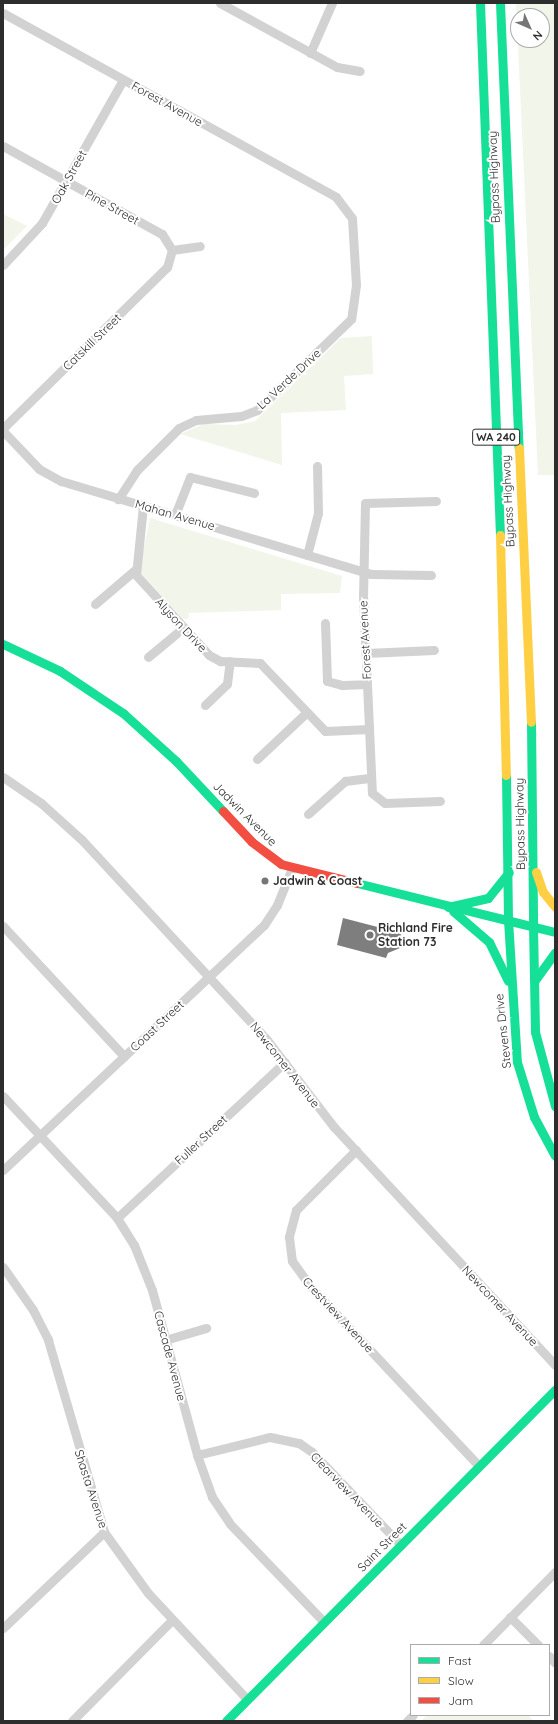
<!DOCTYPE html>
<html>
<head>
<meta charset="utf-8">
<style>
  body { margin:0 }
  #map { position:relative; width:558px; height:1724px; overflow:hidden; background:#fff; font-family:Quicksand,sans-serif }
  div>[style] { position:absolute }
  .green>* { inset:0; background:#f1f5ea }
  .building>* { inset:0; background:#7e7e7e }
  .street>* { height:9px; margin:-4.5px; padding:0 4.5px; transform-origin:4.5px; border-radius:4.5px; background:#d2d2d2 }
  .fast>* { height:9px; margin:-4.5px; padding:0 4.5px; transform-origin:4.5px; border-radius:4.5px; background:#16e098 }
  .slow>* { height:9px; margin:-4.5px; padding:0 4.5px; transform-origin:4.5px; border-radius:4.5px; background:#ffcf43 }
  .jam>* { height:9px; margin:-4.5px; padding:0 4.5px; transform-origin:4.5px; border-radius:4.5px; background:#f24e42 }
  .dots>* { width:11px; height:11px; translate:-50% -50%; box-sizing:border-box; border:2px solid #fff; border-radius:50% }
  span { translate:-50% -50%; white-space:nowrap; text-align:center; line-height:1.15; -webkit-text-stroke:4px #fff; paint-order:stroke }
  .shield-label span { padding:1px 3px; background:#fff; border:1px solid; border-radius:3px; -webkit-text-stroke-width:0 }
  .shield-label { font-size:11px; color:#2d2d2d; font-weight:700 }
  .street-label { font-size:12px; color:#2d2d2d }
  .poi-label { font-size:12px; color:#2d2d2d; font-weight:700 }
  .left { translate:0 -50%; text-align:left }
  .frame { position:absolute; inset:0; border:4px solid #2d2d2d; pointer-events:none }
  .legend { position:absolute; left:410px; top:1644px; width:140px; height:72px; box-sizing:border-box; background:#fff; border:1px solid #ababab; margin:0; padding:5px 7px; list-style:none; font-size:12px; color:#2d2d2d }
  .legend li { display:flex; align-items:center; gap:8px; height:20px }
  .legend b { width:20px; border:1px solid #ababab }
  .north { position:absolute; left:510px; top:8px; width:40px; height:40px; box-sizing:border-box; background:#fff; border:1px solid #ababab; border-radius:50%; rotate:135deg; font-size:11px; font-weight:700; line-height:16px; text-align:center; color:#2d2d2d }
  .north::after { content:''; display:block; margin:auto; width:14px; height:18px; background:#767676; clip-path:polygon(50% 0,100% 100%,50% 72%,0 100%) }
</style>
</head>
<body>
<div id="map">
  <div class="green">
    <div style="clip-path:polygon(evenodd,516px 3px,555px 3px,555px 475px,538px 475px,516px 3px,518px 16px,542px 16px,542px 40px,518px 40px,518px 16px)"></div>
    <div style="clip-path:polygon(3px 214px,27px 226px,3px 250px)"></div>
    <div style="clip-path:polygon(372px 336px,373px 374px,344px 376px,346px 410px,281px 413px,282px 465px,180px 434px,204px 424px,236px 425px,255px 421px,341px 338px)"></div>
    <div style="clip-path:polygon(150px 518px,342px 576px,340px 593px,281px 594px,281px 610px,189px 613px,188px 619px,183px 619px,139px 571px)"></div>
    <div style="clip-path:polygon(427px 1715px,528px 1715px,534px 1721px,421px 1721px)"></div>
  </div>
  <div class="building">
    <div style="clip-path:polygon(343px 918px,393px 931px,394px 928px,401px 930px,400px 948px,388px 953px,386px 958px,337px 945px)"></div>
  </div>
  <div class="street">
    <div style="left:220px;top:3px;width:133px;rotate:28.7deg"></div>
    <div style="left:337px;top:67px;width:23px;rotate:10deg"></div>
    <div style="left:3px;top:13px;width:380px;rotate:28.9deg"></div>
    <div style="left:336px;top:197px;width:26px;rotate:53deg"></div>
    <div style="left:352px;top:218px;width:67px;rotate:86.6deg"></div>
    <div style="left:356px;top:285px;width:34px;rotate:98deg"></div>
    <div style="left:351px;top:319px;width:131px;rotate:135.9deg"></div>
    <div style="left:257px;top:410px;width:17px;rotate:159deg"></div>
    <div style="left:241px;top:416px;width:45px;rotate:174.9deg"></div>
    <div style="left:196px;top:420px;width:19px;rotate:155deg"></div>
    <div style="left:179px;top:428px;width:59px;rotate:135deg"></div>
    <div style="left:137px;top:470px;width:35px;rotate:123deg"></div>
    <div style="left:310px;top:53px;width:55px;rotate:-66.3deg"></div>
    <div style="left:3px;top:146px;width:182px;rotate:29deg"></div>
    <div style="left:162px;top:234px;width:19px;rotate:58deg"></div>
    <div style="left:172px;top:250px;width:18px;rotate:106deg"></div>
    <div style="left:167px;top:267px;width:230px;rotate:135.5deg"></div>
    <div style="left:172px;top:250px;width:28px;rotate:-8deg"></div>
    <div style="left:3px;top:265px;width:57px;rotate:-47.1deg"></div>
    <div style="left:42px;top:223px;width:164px;rotate:-60.5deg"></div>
    <div style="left:3px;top:431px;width:52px;rotate:46.5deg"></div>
    <div style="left:39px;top:469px;width:25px;rotate:29deg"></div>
    <div style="left:61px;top:481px;width:324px;rotate:16.7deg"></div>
    <div style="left:371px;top:574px;width:60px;rotate:1deg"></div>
    <div style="left:436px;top:501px;width:71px;rotate:178.4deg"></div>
    <div style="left:365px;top:503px;width:93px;rotate:91.2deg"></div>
    <div style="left:363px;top:596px;width:197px;rotate:87.4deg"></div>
    <div style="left:372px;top:793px;width:16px;rotate:38deg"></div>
    <div style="left:385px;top:803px;width:55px;rotate:-2.1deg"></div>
    <div style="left:143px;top:506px;width:69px;rotate:95.8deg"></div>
    <div style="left:136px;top:575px;width:108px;rotate:47.6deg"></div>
    <div style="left:209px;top:655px;width:13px;rotate:29deg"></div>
    <div style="left:220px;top:661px;width:40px;rotate:2.9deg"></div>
    <div style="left:260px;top:663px;width:94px;rotate:46.3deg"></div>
    <div style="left:325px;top:731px;width:44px;rotate:-2.6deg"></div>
    <div style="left:175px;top:515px;width:41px;rotate:-68.5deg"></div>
    <div style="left:190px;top:477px;width:66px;rotate:14deg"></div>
    <div style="left:307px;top:555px;width:43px;rotate:-75.3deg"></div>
    <div style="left:318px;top:513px;width:47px;rotate:-91.2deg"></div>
    <div style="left:95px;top:604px;width:52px;rotate:-40.4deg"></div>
    <div style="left:325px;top:623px;width:58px;rotate:88deg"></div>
    <div style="left:327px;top:681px;width:16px;rotate:15deg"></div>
    <div style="left:342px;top:685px;width:25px;rotate:-2deg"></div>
    <div style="left:366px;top:653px;width:68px;rotate:-2.5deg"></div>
    <div style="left:148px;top:657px;width:45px;rotate:-39.6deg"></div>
    <div style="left:205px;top:705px;width:30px;rotate:-44deg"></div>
    <div style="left:227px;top:684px;width:23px;rotate:-83deg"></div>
    <div style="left:257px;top:759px;width:67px;rotate:-43.2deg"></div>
    <div style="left:3px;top:777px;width:46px;rotate:34.4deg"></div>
    <div style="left:41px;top:803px;width:55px;rotate:42.1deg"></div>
    <div style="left:82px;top:840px;width:272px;rotate:47.2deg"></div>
    <div style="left:267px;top:1040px;width:110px;rotate:52.4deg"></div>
    <div style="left:334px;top:1127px;width:325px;rotate:47.1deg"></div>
    <div style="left:308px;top:814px;width:50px;rotate:-41.7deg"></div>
    <div style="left:345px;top:781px;width:26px;rotate:-7deg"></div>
    <div style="left:3px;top:926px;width:178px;rotate:47.1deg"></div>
    <div style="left:3px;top:1096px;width:167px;rotate:46.9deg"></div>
    <div style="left:117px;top:1218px;width:32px;rotate:58deg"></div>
    <div style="left:134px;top:1245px;width:48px;rotate:68.2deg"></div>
    <div style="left:152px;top:1290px;width:171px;rotate:74.7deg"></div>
    <div style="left:197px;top:1455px;width:45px;rotate:70.3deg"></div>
    <div style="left:212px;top:1497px;width:32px;rotate:56deg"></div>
    <div style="left:230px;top:1524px;width:136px;rotate:46.2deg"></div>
    <div style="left:356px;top:1150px;width:85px;rotate:135deg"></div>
    <div style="left:296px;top:1210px;width:28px;rotate:105deg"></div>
    <div style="left:289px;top:1237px;width:24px;rotate:83deg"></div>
    <div style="left:292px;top:1261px;width:31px;rotate:54deg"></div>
    <div style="left:310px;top:1286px;width:247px;rotate:46.8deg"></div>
    <div style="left:3px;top:1170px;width:358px;rotate:-43.2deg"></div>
    <div style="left:264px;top:925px;width:24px;rotate:-57deg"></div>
    <div style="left:277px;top:905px;width:40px;rotate:-68deg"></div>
    <div style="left:117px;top:1218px;width:229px;rotate:-42.9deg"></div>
    <div style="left:3px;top:1267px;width:52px;rotate:55.1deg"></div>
    <div style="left:33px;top:1310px;width:34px;rotate:63deg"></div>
    <div style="left:48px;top:1340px;width:200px;rotate:73.7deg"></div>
    <div style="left:104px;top:1532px;width:75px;rotate:54.2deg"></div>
    <div style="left:148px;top:1593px;width:145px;rotate:47deg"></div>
    <div style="left:165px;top:1340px;width:43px;rotate:-16.3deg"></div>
    <div style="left:197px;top:1455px;width:75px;rotate:-13.9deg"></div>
    <div style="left:270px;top:1437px;width:30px;rotate:12deg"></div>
    <div style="left:299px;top:1443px;width:16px;rotate:35deg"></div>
    <div style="left:312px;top:1452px;width:129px;rotate:46.3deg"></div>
    <div style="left:510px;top:1617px;width:40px;rotate:45deg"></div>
    <div style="left:3px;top:1628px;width:139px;rotate:-43.5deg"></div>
    <div style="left:483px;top:1645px;width:103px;rotate:-45.4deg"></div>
    <div style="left:549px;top:1656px;width:9px;rotate:49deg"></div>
    <div style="left:72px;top:1721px;width:142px;rotate:-45.3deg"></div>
    <div style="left:407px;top:1721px;width:8px;rotate:-45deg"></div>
  </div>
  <div class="fast">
    <div style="left:480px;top:3px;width:532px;rotate:87.85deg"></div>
    <div style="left:500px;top:3px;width:445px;rotate:87.6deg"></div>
    <div style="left:3px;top:644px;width:63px;rotate:25.3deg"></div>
    <div style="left:60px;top:671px;width:76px;rotate:33.7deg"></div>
    <div style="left:123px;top:713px;width:72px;rotate:42.2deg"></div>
    <div style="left:176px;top:761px;width:69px;rotate:46.8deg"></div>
    <div style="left:531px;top:722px;width:204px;rotate:89.4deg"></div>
    <div style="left:506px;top:775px;width:145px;rotate:89.2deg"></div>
    <div style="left:357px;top:883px;width:204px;rotate:13.9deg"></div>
    <div style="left:448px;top:907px;width:41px;rotate:-12.7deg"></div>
    <div style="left:488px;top:898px;width:33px;rotate:-51deg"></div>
    <div style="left:453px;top:911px;width:48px;rotate:40.7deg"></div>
    <div style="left:489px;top:942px;width:43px;rotate:64deg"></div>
    <div style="left:508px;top:920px;width:142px;rotate:86.4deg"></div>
    <div style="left:517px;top:1062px;width:58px;rotate:72.8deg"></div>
    <div style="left:534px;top:1117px;width:44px;rotate:61.7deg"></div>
    <div style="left:533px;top:926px;width:106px;rotate:88.9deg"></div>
    <div style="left:535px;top:1032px;width:77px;rotate:74.9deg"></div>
    <div style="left:535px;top:980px;width:34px;rotate:-54deg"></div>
    <div style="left:226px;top:1721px;width:467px;rotate:-45.2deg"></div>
  </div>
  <div class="slow">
    <div style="left:519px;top:448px;width:274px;rotate:87.5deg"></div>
    <div style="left:500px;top:535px;width:240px;rotate:88.6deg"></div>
    <div style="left:536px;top:872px;width:21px;rotate:71deg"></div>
    <div style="left:543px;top:892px;width:19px;rotate:51deg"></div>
  </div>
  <div class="jam">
    <div style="left:223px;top:811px;width:42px;rotate:46.9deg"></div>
    <div style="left:252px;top:842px;width:36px;rotate:37deg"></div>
    <div style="left:281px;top:864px;width:78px;rotate:14deg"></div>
  </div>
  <div class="dots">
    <div style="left:265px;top:881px;background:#767676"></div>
    <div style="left:370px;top:935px;background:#767676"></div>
  </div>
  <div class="shield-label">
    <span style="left:496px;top:437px">WA 240</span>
  </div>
  <div class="street-label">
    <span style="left:167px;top:104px;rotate:29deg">Forest Avenue</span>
    <span style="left:69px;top:177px;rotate:-61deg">Oak Street</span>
    <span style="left:494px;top:177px;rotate:-92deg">Bypass Highway</span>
    <span style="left:112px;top:207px;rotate:29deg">Pine Street</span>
    <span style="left:92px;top:342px;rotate:-44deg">Catskill Street</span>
    <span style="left:289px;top:379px;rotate:-43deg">La Verde Drive</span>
    <span style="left:508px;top:501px;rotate:-93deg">Bypass Highway</span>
    <span style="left:175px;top:515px;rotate:16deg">Mahan Avenue</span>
    <span style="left:181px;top:625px;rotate:47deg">Alyson Drive</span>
    <span style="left:365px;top:640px;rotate:-93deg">Forest Avenue</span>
    <span style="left:245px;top:814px;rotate:45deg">Jadwin Avenue</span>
    <span style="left:520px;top:824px;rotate:-91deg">Bypass Highway</span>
    <span style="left:157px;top:1026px;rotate:-43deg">Coast Street</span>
    <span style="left:503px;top:1031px;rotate:-96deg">Stevens Drive</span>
    <span style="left:285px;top:1065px;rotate:52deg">Newcomer Avenue</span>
    <span style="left:201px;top:1140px;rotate:-43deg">Fuller Street</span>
    <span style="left:500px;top:1306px;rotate:47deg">Newcomer Avenue</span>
    <span style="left:338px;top:1315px;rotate:47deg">Crestview Avenue</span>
    <span style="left:170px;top:1356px;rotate:75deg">Cascade Avenue</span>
    <span style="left:91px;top:1489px;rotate:72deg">Shasta Avenue</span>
    <span style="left:347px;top:1490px;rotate:46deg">Clearview Avenue</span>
    <span style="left:382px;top:1547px;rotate:-45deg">Saint Street</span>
  </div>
  <div class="poi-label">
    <span class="left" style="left:273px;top:881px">Jadwin &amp; Coast</span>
    <span class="left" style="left:378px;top:935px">Richland Fire<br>Station 73</span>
  </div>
  <div class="frame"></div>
  <ul class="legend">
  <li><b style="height:5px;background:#16e098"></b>Fast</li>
  <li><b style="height:5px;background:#ffcf43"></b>Slow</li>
  <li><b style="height:5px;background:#f24e42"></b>Jam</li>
  </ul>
  <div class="north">N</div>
</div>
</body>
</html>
